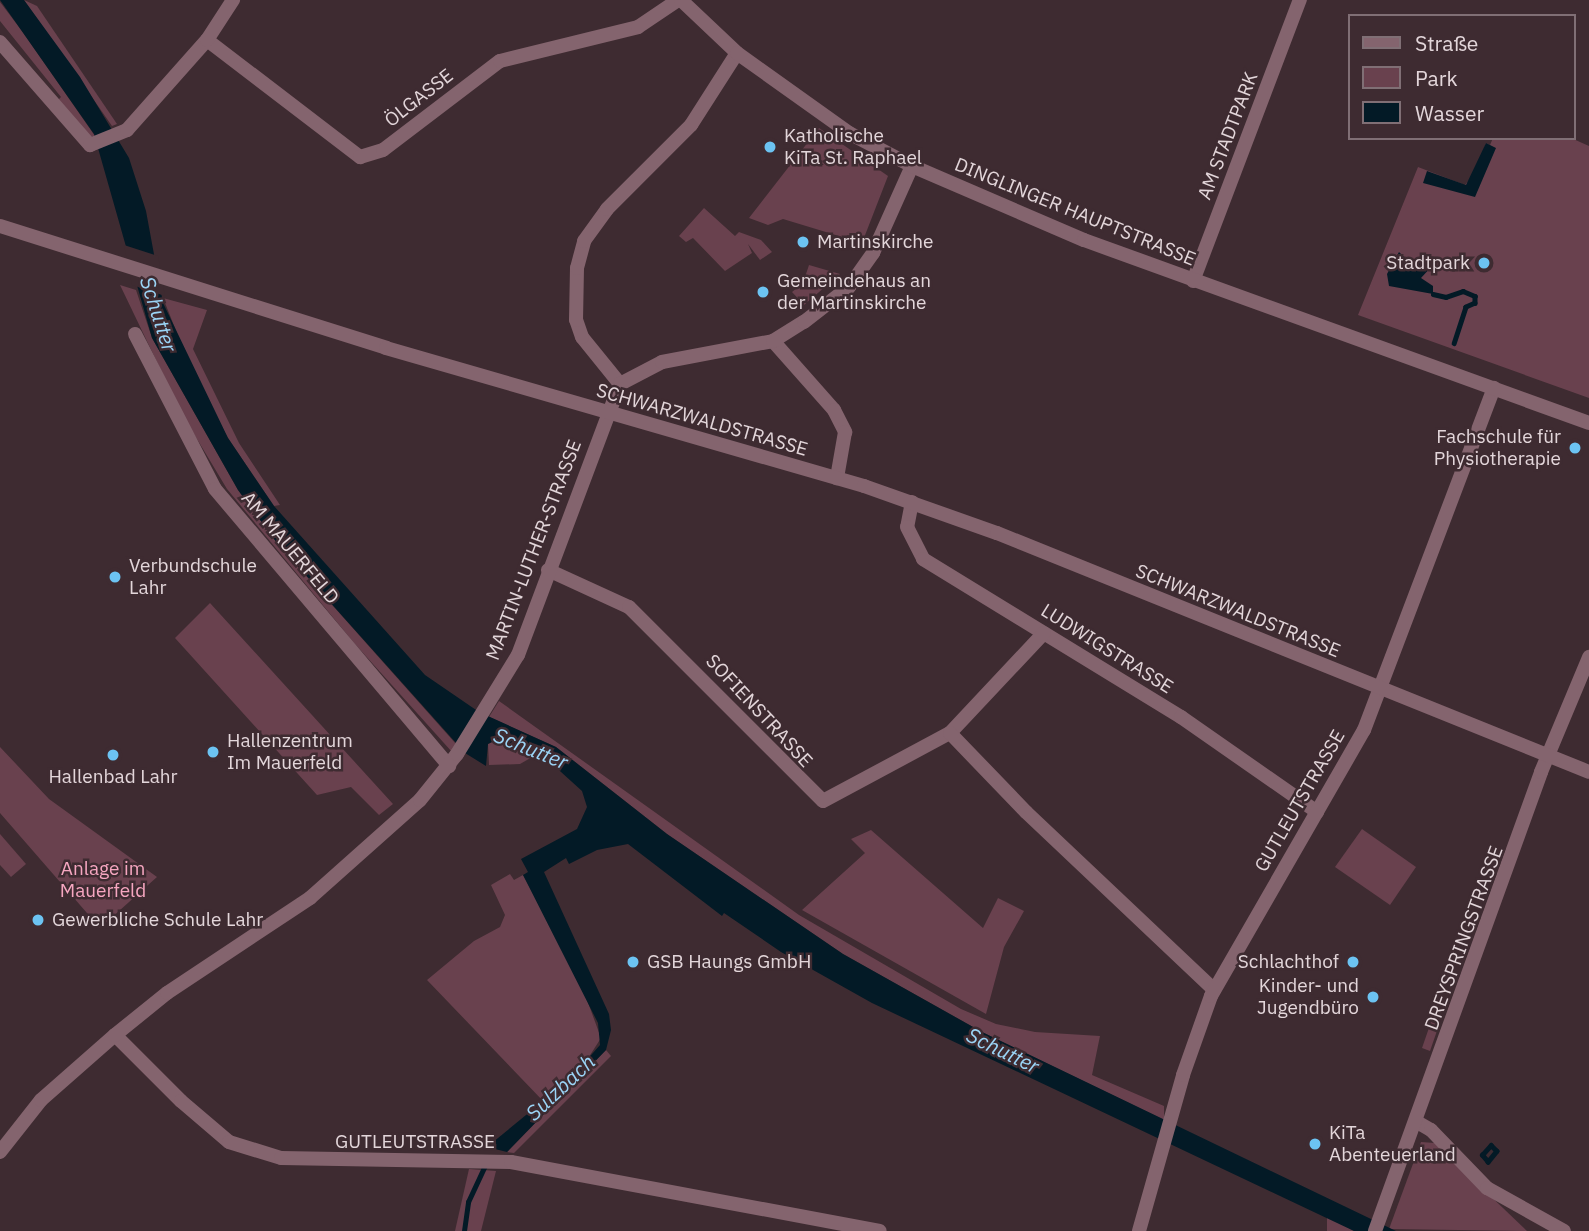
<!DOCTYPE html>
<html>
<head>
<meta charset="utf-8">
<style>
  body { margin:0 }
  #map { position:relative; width:1589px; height:1231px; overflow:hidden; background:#3e2b31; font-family:"IBM Plex Sans",sans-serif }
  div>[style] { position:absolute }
  .green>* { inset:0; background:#69414e }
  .water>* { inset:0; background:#031a26 }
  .pier>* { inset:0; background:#3e2b31 }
  .stream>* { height:4.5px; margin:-2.25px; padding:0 2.25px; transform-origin:2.25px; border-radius:2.25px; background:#031a26 }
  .minor>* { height:14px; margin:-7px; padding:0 7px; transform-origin:7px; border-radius:7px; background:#84646e }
  .tertiary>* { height:14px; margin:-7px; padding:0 7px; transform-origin:7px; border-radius:7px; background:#84646e }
  .dots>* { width:19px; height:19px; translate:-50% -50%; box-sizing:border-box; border:4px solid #3e2b31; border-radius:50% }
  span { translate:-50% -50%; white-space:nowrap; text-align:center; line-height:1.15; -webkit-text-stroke:5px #3e2b31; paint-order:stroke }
  .street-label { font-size:19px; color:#e3d6da }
  .poi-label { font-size:19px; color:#e3d6da }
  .left { translate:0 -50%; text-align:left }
  .right { translate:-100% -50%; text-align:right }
  .park-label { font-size:19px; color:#f6a6c0 }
  .water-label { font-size:21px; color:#9bd4f6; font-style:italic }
  .legend { position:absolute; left:1348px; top:14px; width:228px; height:126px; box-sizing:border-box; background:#3e2b31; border:2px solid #806f75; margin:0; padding:9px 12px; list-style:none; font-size:21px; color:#e3d6da }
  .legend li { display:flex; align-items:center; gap:14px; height:35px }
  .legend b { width:35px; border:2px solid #806f75 }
</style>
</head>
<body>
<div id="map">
  <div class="green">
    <div style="clip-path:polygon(24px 0,37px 6px,117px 124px,112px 126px)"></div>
    <div style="clip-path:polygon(0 2px,22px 31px,95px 136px,87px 138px,56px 102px,61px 97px,0 21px)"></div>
    <div style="clip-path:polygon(819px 128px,888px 176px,862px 243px,783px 219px,768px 225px,749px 218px)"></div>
    <div style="clip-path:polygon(1493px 138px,1571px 138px,1589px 146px,1589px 398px,1358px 315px,1418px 167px,1465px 185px,1476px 171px,1486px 143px,1490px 145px)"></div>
    <div style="clip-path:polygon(704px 208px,735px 236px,739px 232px,761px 240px,772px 252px,760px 260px,748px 244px,752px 253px,725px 271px,693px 238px,686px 242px,679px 236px)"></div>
    <div style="clip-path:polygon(809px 265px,840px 274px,804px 305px,792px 292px,803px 283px)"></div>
    <div style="clip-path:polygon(120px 285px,136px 290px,152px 338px,238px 490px,277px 543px,456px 744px,452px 752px,355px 644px,227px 489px,182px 414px)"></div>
    <div style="clip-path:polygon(163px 298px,207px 310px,193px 349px,239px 443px,280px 505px,274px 506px,228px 438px,197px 383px)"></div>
    <div style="clip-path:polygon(210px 603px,393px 804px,379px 815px,351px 787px,317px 795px,175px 638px)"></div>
    <div style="clip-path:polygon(499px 701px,799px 915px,961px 1009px,996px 1024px,1035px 1032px,1100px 1036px,1092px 1075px,1164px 1106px,1164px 1120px,982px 1032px,843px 954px,667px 834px,556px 747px,489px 717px)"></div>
    <div style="clip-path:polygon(496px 740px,534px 756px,520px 764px,489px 765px,488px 744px)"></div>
    <div style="clip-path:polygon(0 747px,49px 799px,157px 877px,100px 928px,0 813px)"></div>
    <div style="clip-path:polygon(1362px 829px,1416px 867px,1390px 905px,1335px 867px)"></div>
    <div style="clip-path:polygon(871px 830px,983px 928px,998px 898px,1024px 911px,1004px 947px,986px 1014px,802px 910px,865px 853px,851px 839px)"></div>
    <div style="clip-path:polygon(0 834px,26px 864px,11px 877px,0 865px)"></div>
    <div style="clip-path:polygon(510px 874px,514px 880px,523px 875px,579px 978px,601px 1038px,587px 1060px,544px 1102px,427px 980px,474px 941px,500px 927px,505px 915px,491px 885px)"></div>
    <div style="clip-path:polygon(1431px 1022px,1439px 1025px,1430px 1051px,1422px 1048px)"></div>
    <div style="clip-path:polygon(606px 1050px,611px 1056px,514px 1153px,507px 1152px)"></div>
    <div style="clip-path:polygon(1421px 1142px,1435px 1143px,1527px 1231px,1389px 1229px)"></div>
    <div style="clip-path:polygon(469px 1169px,496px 1171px,481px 1231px,455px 1231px)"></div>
    <div style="clip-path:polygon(1327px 1216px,1336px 1220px,1354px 1231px,1327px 1231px)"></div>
  </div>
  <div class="water">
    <div style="clip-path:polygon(0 0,24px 0,80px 77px,129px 158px,146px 211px,163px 303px,228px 438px,274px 506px,425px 675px,479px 712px,556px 747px,667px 834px,843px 954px,982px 1032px,1396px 1231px,1354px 1231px,872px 1003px,781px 952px,724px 913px,722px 916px,628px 844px,597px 850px,569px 864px,566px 858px,544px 872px,609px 1014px,611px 1030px,606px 1050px,507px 1152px,487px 1147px,570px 1079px,600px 1045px,598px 1023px,523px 875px,528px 872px,521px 859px,577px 829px,587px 807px,582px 791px,550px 762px,496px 740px,488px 744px,486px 766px,465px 753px,277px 543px,238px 490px,152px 338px,94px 134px)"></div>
    <div style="clip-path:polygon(1486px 143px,1496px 148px,1475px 197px,1423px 183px,1427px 171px,1466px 185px)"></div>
    <div style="clip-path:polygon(1399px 252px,1408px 261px,1432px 266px,1421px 278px,1433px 286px,1433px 294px,1389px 286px,1387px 274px)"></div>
  </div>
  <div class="pier">
    <div style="clip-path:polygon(124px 245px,158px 256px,165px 296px,132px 285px)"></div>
  </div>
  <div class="stream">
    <div style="left:1433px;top:294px;width:13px;rotate:13deg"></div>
    <div style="left:1446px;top:297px;width:18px;rotate:-19deg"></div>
    <div style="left:1463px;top:291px;width:13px;rotate:23deg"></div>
    <div style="left:1475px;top:296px;width:7px;rotate:90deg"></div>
    <div style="left:1475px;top:303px;width:10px;rotate:156deg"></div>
    <div style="left:1466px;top:307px;width:38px;rotate:108deg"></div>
    <div style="left:1491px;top:1145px;width:8px;rotate:45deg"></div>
    <div style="left:1497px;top:1151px;width:14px;rotate:129deg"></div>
    <div style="left:1488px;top:1162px;width:9px;rotate:-131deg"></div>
    <div style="left:1482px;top:1155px;width:13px;rotate:-48deg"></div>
    <div style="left:464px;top:1231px;width:29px;rotate:-82deg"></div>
    <div style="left:468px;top:1202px;width:40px;rotate:-65deg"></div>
  </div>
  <div class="minor">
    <div style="left:207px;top:40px;width:193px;rotate:37.4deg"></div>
    <div style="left:360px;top:157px;width:24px;rotate:-17deg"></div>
    <div style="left:383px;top:150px;width:147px;rotate:-37.3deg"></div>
    <div style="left:500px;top:61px;width:142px;rotate:-13.8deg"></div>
    <div style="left:638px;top:27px;width:48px;rotate:-34deg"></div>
    <div style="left:0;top:42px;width:137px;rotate:48.9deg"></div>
    <div style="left:90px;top:145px;width:40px;rotate:-22deg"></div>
    <div style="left:127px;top:130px;width:120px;rotate:-48.4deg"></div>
    <div style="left:207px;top:40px;width:48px;rotate:-57deg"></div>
    <div style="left:1193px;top:281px;width:301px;rotate:-69.2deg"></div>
    <div style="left:135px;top:334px;width:174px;rotate:62.7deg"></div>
    <div style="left:215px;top:489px;width:363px;rotate:49.8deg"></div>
    <div style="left:773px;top:341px;width:92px;rotate:48.5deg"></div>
    <div style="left:834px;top:410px;width:25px;rotate:63deg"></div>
    <div style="left:845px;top:432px;width:47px;rotate:99.9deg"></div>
    <div style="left:620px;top:384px;width:60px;rotate:-129deg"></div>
    <div style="left:582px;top:337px;width:18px;rotate:-109deg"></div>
    <div style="left:576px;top:320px;width:52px;rotate:-88.9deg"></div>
    <div style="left:577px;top:268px;width:28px;rotate:-75deg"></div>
    <div style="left:584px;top:241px;width:39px;rotate:-54deg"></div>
    <div style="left:607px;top:209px;width:119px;rotate:-45deg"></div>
    <div style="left:691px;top:125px;width:85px;rotate:-57.4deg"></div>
    <div style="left:912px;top:502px;width:25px;rotate:101deg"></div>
    <div style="left:907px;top:527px;width:36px;rotate:63deg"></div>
    <div style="left:923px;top:559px;width:303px;rotate:31.5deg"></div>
    <div style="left:1181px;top:717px;width:166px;rotate:34.9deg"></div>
    <div style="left:548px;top:570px;width:89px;rotate:24.6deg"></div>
    <div style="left:629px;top:607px;width:274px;rotate:45deg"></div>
    <div style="left:823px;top:801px;width:144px;rotate:-28.2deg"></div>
    <div style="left:950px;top:733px;width:137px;rotate:-46.8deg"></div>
    <div style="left:950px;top:733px;width:110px;rotate:46.1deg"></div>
    <div style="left:1026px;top:812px;width:259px;rotate:43.4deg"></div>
    <div style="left:115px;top:1035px;width:93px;rotate:45deg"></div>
    <div style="left:181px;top:1101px;width:63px;rotate:40.5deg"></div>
    <div style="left:229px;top:1142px;width:54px;rotate:17.1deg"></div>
    <div style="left:281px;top:1158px;width:230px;rotate:1deg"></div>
    <div style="left:511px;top:1162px;width:375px;rotate:10.6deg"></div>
    <div style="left:1417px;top:1122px;width:16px;rotate:30deg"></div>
    <div style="left:1431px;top:1130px;width:81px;rotate:46deg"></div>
    <div style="left:1487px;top:1188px;width:88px;rotate:29.2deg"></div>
    <div style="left:0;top:1152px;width:66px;rotate:-51.7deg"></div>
    <div style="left:41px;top:1100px;width:98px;rotate:-41.3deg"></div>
    <div style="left:115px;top:1035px;width:67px;rotate:-38.9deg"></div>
    <div style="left:167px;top:993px;width:172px;rotate:-33.6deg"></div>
    <div style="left:310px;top:898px;width:147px;rotate:-41.7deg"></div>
    <div style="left:420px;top:800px;width:59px;rotate:-51.2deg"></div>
    <div style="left:457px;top:754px;width:116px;rotate:-58.4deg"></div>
    <div style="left:518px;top:655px;width:290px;rotate:-69.4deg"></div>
    <div style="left:620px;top:384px;width:47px;rotate:-27.6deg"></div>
    <div style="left:662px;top:362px;width:113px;rotate:-10.7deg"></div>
    <div style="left:773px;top:341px;width:36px;rotate:-32deg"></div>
    <div style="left:804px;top:322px;width:57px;rotate:-37.9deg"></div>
    <div style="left:849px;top:287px;width:42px;rotate:-54.8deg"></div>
    <div style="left:873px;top:253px;width:95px;rotate:-65.9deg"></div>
    <div style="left:1139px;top:1231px;width:162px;rotate:-74.2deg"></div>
    <div style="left:1183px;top:1075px;width:84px;rotate:-70.5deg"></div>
    <div style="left:1211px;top:996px;width:307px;rotate:-60.1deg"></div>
    <div style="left:1364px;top:730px;width:366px;rotate:-69.2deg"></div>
    <div style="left:1375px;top:1231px;width:488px;rotate:-70.1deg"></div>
    <div style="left:1541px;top:772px;width:125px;rotate:-67.3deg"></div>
  </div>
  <div class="tertiary">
    <div style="left:681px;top:0;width:77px;rotate:43.4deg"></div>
    <div style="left:737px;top:53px;width:138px;rotate:35.5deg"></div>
    <div style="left:849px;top:133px;width:71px;rotate:27.6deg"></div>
    <div style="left:912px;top:166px;width:187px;rotate:23.3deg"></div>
    <div style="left:1084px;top:240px;width:537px;rotate:19.92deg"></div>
    <div style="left:0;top:226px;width:405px;rotate:17.5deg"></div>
    <div style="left:386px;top:348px;width:498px;rotate:16.1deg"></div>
    <div style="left:864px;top:486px;width:141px;rotate:19.5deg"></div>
    <div style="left:997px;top:533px;width:638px;rotate:21.98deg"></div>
  </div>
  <div class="dots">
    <div style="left:770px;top:147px;background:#6cc3f2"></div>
    <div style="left:803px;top:242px;background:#6cc3f2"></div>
    <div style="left:1484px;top:263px;background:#6cc3f2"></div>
    <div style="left:763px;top:292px;background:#6cc3f2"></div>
    <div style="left:1575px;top:448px;background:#6cc3f2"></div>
    <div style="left:115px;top:577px;background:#6cc3f2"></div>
    <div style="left:213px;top:752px;background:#6cc3f2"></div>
    <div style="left:113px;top:755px;background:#6cc3f2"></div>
    <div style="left:38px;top:920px;background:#6cc3f2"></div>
    <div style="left:633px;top:962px;background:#6cc3f2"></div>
    <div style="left:1353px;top:962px;background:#6cc3f2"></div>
    <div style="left:1373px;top:997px;background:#6cc3f2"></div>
    <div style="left:1315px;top:1144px;background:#6cc3f2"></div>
  </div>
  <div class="street-label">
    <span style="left:419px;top:98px;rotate:-38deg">ÖLGASSE</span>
    <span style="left:1228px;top:136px;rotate:-69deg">AM STADTPARK</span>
    <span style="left:1075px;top:212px;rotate:22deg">DINGLINGER HAUPTSTRASSE</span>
    <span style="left:702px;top:420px;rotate:16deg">SCHWARZWALDSTRASSE</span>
    <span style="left:290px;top:548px;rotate:50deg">AM MAUERFELD</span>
    <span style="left:534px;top:550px;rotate:-69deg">MARTIN-LUTHER-STRASSE</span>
    <span style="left:1238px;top:611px;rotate:22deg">SCHWARZWALDSTRASSE</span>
    <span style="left:1107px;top:649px;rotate:32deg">LUDWIGSTRASSE</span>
    <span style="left:759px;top:711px;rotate:47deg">SOFIENSTRASSE</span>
    <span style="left:1300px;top:801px;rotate:-60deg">GUTLEUTSTRASSE</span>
    <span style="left:1464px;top:938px;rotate:-70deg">DREYSPRINGSTRASSE</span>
    <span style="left:415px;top:1142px">GUTLEUTSTRASSE</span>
  </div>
  <div class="poi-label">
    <span class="left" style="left:784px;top:147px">Katholische<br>KiTa St. Raphael</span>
    <span class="left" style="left:817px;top:242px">Martinskirche</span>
    <span class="right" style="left:1470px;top:263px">Stadtpark</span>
    <span class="left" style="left:777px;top:292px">Gemeindehaus an<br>der Martinskirche</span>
    <span class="right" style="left:1561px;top:448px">Fachschule für<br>Physiotherapie</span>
    <span class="left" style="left:129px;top:577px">Verbundschule<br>Lahr</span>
    <span class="left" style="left:227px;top:752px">Hallenzentrum<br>Im Mauerfeld</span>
    <span style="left:113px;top:777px">Hallenbad Lahr</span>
    <span class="left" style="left:52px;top:920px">Gewerbliche Schule Lahr</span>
    <span class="left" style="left:647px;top:962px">GSB Haungs GmbH</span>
    <span class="right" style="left:1339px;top:962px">Schlachthof</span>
    <span class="right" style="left:1359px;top:997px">Kinder- und<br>Jugendbüro</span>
    <span class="left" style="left:1329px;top:1144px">KiTa<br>Abenteuerland</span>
  </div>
  <div class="park-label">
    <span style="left:103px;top:880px">Anlage im<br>Mauerfeld</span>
  </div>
  <div class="water-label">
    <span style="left:159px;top:314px;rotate:72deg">Schutter</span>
    <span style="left:531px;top:748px;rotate:22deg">Schutter</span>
    <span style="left:1003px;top:1050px;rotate:26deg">Schutter</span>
    <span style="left:560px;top:1087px;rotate:-43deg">Sulzbach</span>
  </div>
  <ul class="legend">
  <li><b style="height:9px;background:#84646e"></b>Straße</li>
  <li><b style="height:19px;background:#69414e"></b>Park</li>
  <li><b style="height:19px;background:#031a26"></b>Wasser</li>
  </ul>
</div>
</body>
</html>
